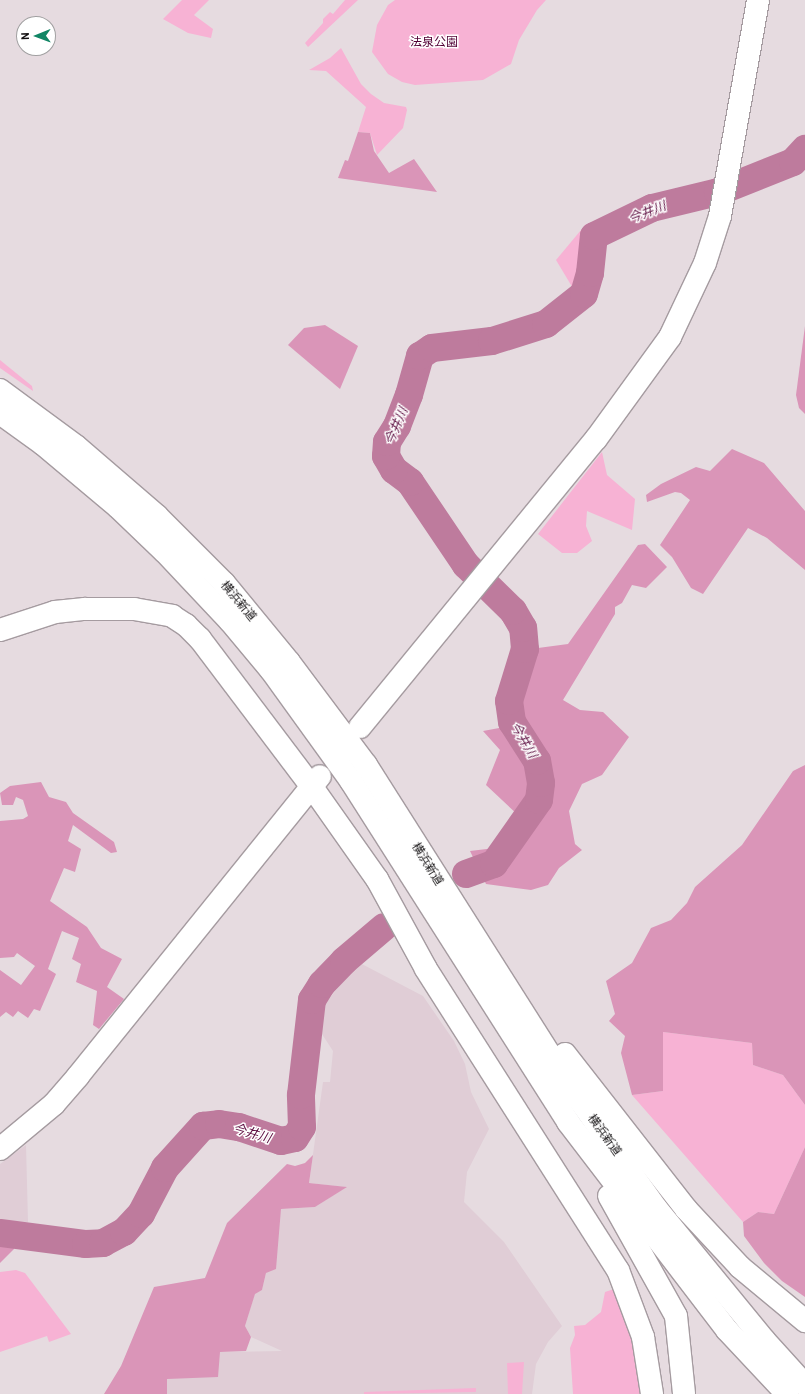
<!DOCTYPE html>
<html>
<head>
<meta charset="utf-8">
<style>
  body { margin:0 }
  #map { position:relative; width:805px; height:1394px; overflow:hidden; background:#e6dbe0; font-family:Barlow,"Noto Sans JP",sans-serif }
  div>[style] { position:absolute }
  .built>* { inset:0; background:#e0cdd6 }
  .green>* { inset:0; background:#f7b2d4 }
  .forest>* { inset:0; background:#da95b8 }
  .river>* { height:28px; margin:-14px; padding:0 14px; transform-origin:14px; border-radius:14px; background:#be7b9d }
  .roads { filter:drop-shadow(1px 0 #a59ba0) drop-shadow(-1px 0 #a59ba0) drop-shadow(0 1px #a59ba0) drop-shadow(0 -1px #a59ba0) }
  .secondary>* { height:22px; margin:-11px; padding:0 11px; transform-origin:11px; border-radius:11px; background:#fff }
  .highway>* { height:22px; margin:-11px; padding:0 11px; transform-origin:11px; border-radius:11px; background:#fff }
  span { translate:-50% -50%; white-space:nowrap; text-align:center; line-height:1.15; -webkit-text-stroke:3px #fff; paint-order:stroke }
  .park-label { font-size:12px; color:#510035 }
  .street-label { font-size:12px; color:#141113 }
  .water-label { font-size:13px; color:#5d0d40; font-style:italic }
  .north { position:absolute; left:16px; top:16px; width:40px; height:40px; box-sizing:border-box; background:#fff; border:1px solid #a1a0a1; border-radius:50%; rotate:269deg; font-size:11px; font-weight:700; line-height:16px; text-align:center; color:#141113 }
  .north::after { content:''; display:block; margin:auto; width:14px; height:18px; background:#118665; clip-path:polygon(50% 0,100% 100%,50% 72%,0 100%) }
</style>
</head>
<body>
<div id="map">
  <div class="built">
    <div style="clip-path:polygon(358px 962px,423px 996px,454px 1041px,465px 1064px,471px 1092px,489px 1129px,467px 1172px,464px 1202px,504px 1242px,562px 1326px,548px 1342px,536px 1364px,532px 1394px,167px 1394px,167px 1379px,220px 1352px,282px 1351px,251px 1337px,245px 1326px,255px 1293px,262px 1290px,281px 1209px,315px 1207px,346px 1187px,309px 1183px,323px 1082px,330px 1082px,333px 1051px,318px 1028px,322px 1008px)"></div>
    <div style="clip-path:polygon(26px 1145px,28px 1222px,0 1221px,0 1164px)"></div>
  </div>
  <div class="green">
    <div style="clip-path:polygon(182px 0,209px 0,194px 15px,213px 29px,211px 38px,188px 33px,163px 19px)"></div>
    <div style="clip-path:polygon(345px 0,358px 0,308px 47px,305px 43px,323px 23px,323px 19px,330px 12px,333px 14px)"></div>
    <div style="clip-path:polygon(395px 0,546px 0,537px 10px,519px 40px,511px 64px,483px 80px,415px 85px,402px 82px,388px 74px,372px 52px,377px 25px,388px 5px)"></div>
    <div style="clip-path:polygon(341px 48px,361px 84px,371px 94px,384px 103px,406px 107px,407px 110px,403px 128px,377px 155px,370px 133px,358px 132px,366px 107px,326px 71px,309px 70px,330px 58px)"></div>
    <div style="clip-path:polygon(586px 224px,580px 283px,574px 290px,556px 260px)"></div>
    <div style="clip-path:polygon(0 360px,32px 386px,33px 391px,0 368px)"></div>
    <div style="clip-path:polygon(602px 452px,607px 475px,635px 499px,632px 530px,587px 511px,586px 526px,592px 541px,577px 553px,562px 553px,538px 534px)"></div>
    <div style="clip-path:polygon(663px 1032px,752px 1043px,753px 1065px,783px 1075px,805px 1105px,805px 1147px,774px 1214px,758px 1212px,743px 1222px,632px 1095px,663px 1091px)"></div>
    <div style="clip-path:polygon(16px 1270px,25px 1273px,71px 1334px,49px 1342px,47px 1336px,0 1352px,0 1272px)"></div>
    <div style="clip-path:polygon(614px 1289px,634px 1345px,641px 1394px,573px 1394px,570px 1348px,575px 1335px,574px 1326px,585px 1325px,601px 1312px,605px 1292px)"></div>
    <div style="clip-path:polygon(524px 1362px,522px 1394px,508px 1394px,507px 1363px)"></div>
    <div style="clip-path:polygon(476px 1388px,476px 1392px,364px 1394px,364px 1392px)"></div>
  </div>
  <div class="forest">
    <div style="clip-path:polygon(358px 132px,370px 133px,374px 151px,389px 173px,414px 159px,437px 192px,338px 178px,345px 160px,348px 161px)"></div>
    <div style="clip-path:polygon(325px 325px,358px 346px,340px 389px,288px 345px,304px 328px)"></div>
    <div style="clip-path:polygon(805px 326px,805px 414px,799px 408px,796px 395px)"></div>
    <div style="clip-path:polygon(732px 449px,764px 463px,805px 511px,805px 570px,767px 538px,748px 528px,703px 594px,691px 588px,672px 557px,660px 545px,690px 500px,681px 493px,675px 492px,647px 502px,646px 495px,661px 484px,696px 467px,710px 471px)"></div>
    <div style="clip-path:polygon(645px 544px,667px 567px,646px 588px,632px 585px,622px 603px,615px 607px,615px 614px,563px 700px,580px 710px,603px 712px,629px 737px,602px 775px,582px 784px,569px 811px,575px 844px,582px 850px,559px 868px,548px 885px,531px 890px,486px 884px,470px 851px,495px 848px,524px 837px,518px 815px,486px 785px,500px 750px,483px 731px,510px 726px,496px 699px,512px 672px,514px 638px,493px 606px,493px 584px,516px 600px,532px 629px,538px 648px,568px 644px,638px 545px)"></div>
    <div style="clip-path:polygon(805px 765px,805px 1105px,783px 1075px,753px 1065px,752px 1043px,663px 1032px,663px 1091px,632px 1095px,621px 1053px,625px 1036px,609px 1021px,615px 1014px,606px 981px,632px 963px,651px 928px,671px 920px,687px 903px,695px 887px,742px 845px,793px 771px)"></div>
    <div style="clip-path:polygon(41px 782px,49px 797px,66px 802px,73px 813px,114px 842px,117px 852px,111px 853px,73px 825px,68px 841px,81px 849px,75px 872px,64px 868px,50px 901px,87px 927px,101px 948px,122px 959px,107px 987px,124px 999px,99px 1029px,93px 1025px,97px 991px,76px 982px,81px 964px,72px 959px,79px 938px,62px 931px,48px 969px,56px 974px,40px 1011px,34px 1009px,28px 1018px,18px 1011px,13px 1017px,6px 1012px,0 1017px,0 970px,21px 985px,35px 966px,17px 953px,14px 957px,0 958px,0 821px,23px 819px,28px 816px,23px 800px,16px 797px,13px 805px,2px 805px,0 793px,10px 786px)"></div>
    <div style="clip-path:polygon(805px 1147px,805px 1297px,782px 1281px,764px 1263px,744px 1236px,743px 1222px,758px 1212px,774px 1214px)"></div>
    <div style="clip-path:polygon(313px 1155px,309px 1183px,347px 1187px,315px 1207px,281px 1209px,276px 1269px,266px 1273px,262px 1290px,255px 1294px,245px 1326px,251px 1337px,246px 1351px,220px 1352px,218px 1377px,167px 1379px,167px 1394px,104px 1394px,121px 1366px,154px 1287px,205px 1278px,227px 1223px,287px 1164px,295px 1166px,305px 1163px)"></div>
    <div style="clip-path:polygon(0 1239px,14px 1241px,14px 1249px,0 1263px)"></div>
  </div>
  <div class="river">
    <div style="left:466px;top:874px;width:30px;rotate:-20deg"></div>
    <div style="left:494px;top:864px;width:78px;rotate:-54.9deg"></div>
    <div style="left:539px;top:800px;width:17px;rotate:-83deg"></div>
    <div style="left:541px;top:783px;width:22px;rotate:-100deg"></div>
    <div style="left:537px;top:761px;width:46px;rotate:-122.7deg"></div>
    <div style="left:512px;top:722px;width:21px;rotate:-98deg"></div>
    <div style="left:509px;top:701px;width:54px;rotate:-72.9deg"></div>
    <div style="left:525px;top:649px;width:21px;rotate:-95deg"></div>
    <div style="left:523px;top:628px;width:20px;rotate:-120deg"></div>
    <div style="left:513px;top:611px;width:66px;rotate:-135.6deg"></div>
    <div style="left:466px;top:565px;width:100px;rotate:-124deg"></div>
    <div style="left:410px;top:482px;width:20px;rotate:-143deg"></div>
    <div style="left:394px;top:470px;width:16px;rotate:-120deg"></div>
    <div style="left:386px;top:456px;width:14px;rotate:-86deg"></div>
    <div style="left:387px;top:442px;width:19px;rotate:-58deg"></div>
    <div style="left:397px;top:426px;width:33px;rotate:-69deg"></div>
    <div style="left:409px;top:395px;width:41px;rotate:-74.2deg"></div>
    <div style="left:420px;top:356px;width:14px;rotate:-34deg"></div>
    <div style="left:432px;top:348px;width:60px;rotate:-6.7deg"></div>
    <div style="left:492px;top:341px;width:57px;rotate:-17.5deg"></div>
    <div style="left:546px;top:324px;width:48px;rotate:-38.3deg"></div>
    <div style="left:584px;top:294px;width:22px;rotate:-74deg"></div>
    <div style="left:590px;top:273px;width:37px;rotate:-84deg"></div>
    <div style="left:594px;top:236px;width:64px;rotate:-25.8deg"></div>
    <div style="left:652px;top:208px;width:68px;rotate:-13.6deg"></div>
    <div style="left:718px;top:192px;width:81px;rotate:-21.8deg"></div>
    <div style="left:793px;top:162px;width:18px;rotate:-47deg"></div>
    <div style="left:0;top:1233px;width:87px;rotate:7.3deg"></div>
    <div style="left:86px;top:1244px;width:17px;rotate:-3deg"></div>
    <div style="left:103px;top:1243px;width:24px;rotate:-28deg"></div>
    <div style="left:124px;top:1232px;width:25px;rotate:-47deg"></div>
    <div style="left:141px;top:1214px;width:52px;rotate:-62.4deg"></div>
    <div style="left:165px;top:1168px;width:57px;rotate:-47.9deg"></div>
    <div style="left:203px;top:1126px;width:16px;rotate:-7deg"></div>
    <div style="left:219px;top:1124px;width:20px;rotate:9deg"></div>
    <div style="left:239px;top:1127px;width:44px;rotate:18.4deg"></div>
    <div style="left:281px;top:1141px;width:14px;rotate:-12deg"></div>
    <div style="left:295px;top:1138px;width:13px;rotate:-58deg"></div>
    <div style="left:302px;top:1127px;width:32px;rotate:-92deg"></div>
    <div style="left:301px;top:1095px;width:96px;rotate:-83.4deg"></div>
    <div style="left:312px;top:1000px;width:19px;rotate:-58deg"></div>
    <div style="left:322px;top:984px;width:32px;rotate:-46deg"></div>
    <div style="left:344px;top:961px;width:52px;rotate:-40.4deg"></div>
  </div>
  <div class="roads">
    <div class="secondary">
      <div style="left:0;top:630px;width:58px;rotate:-18.1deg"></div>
      <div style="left:55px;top:612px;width:30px;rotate:-6deg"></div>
      <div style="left:85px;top:609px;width:49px"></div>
      <div style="left:134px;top:609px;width:39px;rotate:10deg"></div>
      <div style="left:172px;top:616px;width:17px;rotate:33deg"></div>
      <div style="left:186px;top:625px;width:20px;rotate:45deg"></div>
      <div style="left:200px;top:639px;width:186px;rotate:52.9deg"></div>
      <div style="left:312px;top:787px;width:113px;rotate:54.8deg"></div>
      <div style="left:377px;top:879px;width:102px;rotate:61.4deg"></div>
      <div style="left:426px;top:969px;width:357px;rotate:57.5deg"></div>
      <div style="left:618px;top:1270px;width:72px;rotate:69.5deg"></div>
      <div style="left:643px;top:1337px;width:58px;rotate:81deg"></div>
      <div style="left:360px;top:727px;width:372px;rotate:-50.7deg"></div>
      <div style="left:596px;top:439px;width:126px;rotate:-54deg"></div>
      <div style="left:670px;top:337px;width:82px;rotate:-64.7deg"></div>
      <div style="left:705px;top:263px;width:49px;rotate:-72.3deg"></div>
      <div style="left:720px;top:216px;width:219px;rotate:-80deg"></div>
      <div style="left:0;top:1149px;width:70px;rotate:-39.8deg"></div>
      <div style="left:54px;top:1104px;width:37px;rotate:-49deg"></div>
      <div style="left:78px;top:1076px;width:385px;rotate:-51.1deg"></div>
    </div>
    <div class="highway">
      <div style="left:0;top:390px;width:94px;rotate:36.4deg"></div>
      <div style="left:76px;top:446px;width:107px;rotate:40.8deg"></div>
      <div style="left:157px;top:516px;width:95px;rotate:45deg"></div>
      <div style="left:224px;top:583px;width:102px;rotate:50.6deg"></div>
      <div style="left:289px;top:662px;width:129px;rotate:53.2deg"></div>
      <div style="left:366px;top:765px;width:383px;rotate:57.6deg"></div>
      <div style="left:571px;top:1088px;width:147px;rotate:54.7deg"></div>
      <div style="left:656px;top:1208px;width:171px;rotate:50.7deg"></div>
      <div style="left:764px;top:1340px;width:61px;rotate:47.7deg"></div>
      <div style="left:0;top:413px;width:53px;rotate:35.8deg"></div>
      <div style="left:43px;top:444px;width:98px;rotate:40deg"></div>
      <div style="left:118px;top:507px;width:65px;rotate:43.8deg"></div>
      <div style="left:165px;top:552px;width:95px;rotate:46.7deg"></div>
      <div style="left:230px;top:621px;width:64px;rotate:50.1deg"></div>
      <div style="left:271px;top:670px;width:137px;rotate:54.2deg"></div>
      <div style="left:351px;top:781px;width:404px;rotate:57.5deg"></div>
      <div style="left:568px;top:1122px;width:262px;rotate:52.6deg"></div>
      <div style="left:727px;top:1330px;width:88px;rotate:46.8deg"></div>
      <div style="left:565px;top:1054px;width:197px;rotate:52deg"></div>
      <div style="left:686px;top:1209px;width:79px;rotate:47deg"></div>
      <div style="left:740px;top:1267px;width:85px;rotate:39.7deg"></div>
      <div style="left:609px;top:1196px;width:137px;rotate:60.8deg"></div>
      <div style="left:676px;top:1316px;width:78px;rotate:84.1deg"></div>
    </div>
  </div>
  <div class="park-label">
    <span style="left:434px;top:42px">法泉公園</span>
  </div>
  <div class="street-label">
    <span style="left:239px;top:601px;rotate:50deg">横浜新道</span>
    <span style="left:428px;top:864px;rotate:58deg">横浜新道</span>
    <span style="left:605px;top:1135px;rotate:54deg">横浜新道</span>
  </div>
  <div class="water-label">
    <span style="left:647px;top:212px;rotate:-21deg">今井川</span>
    <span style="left:396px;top:426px;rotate:-67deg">今井川</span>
    <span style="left:524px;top:740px;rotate:60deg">今井川</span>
    <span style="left:252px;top:1133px;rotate:16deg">今井川</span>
  </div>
  <div class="north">N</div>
</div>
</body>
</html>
